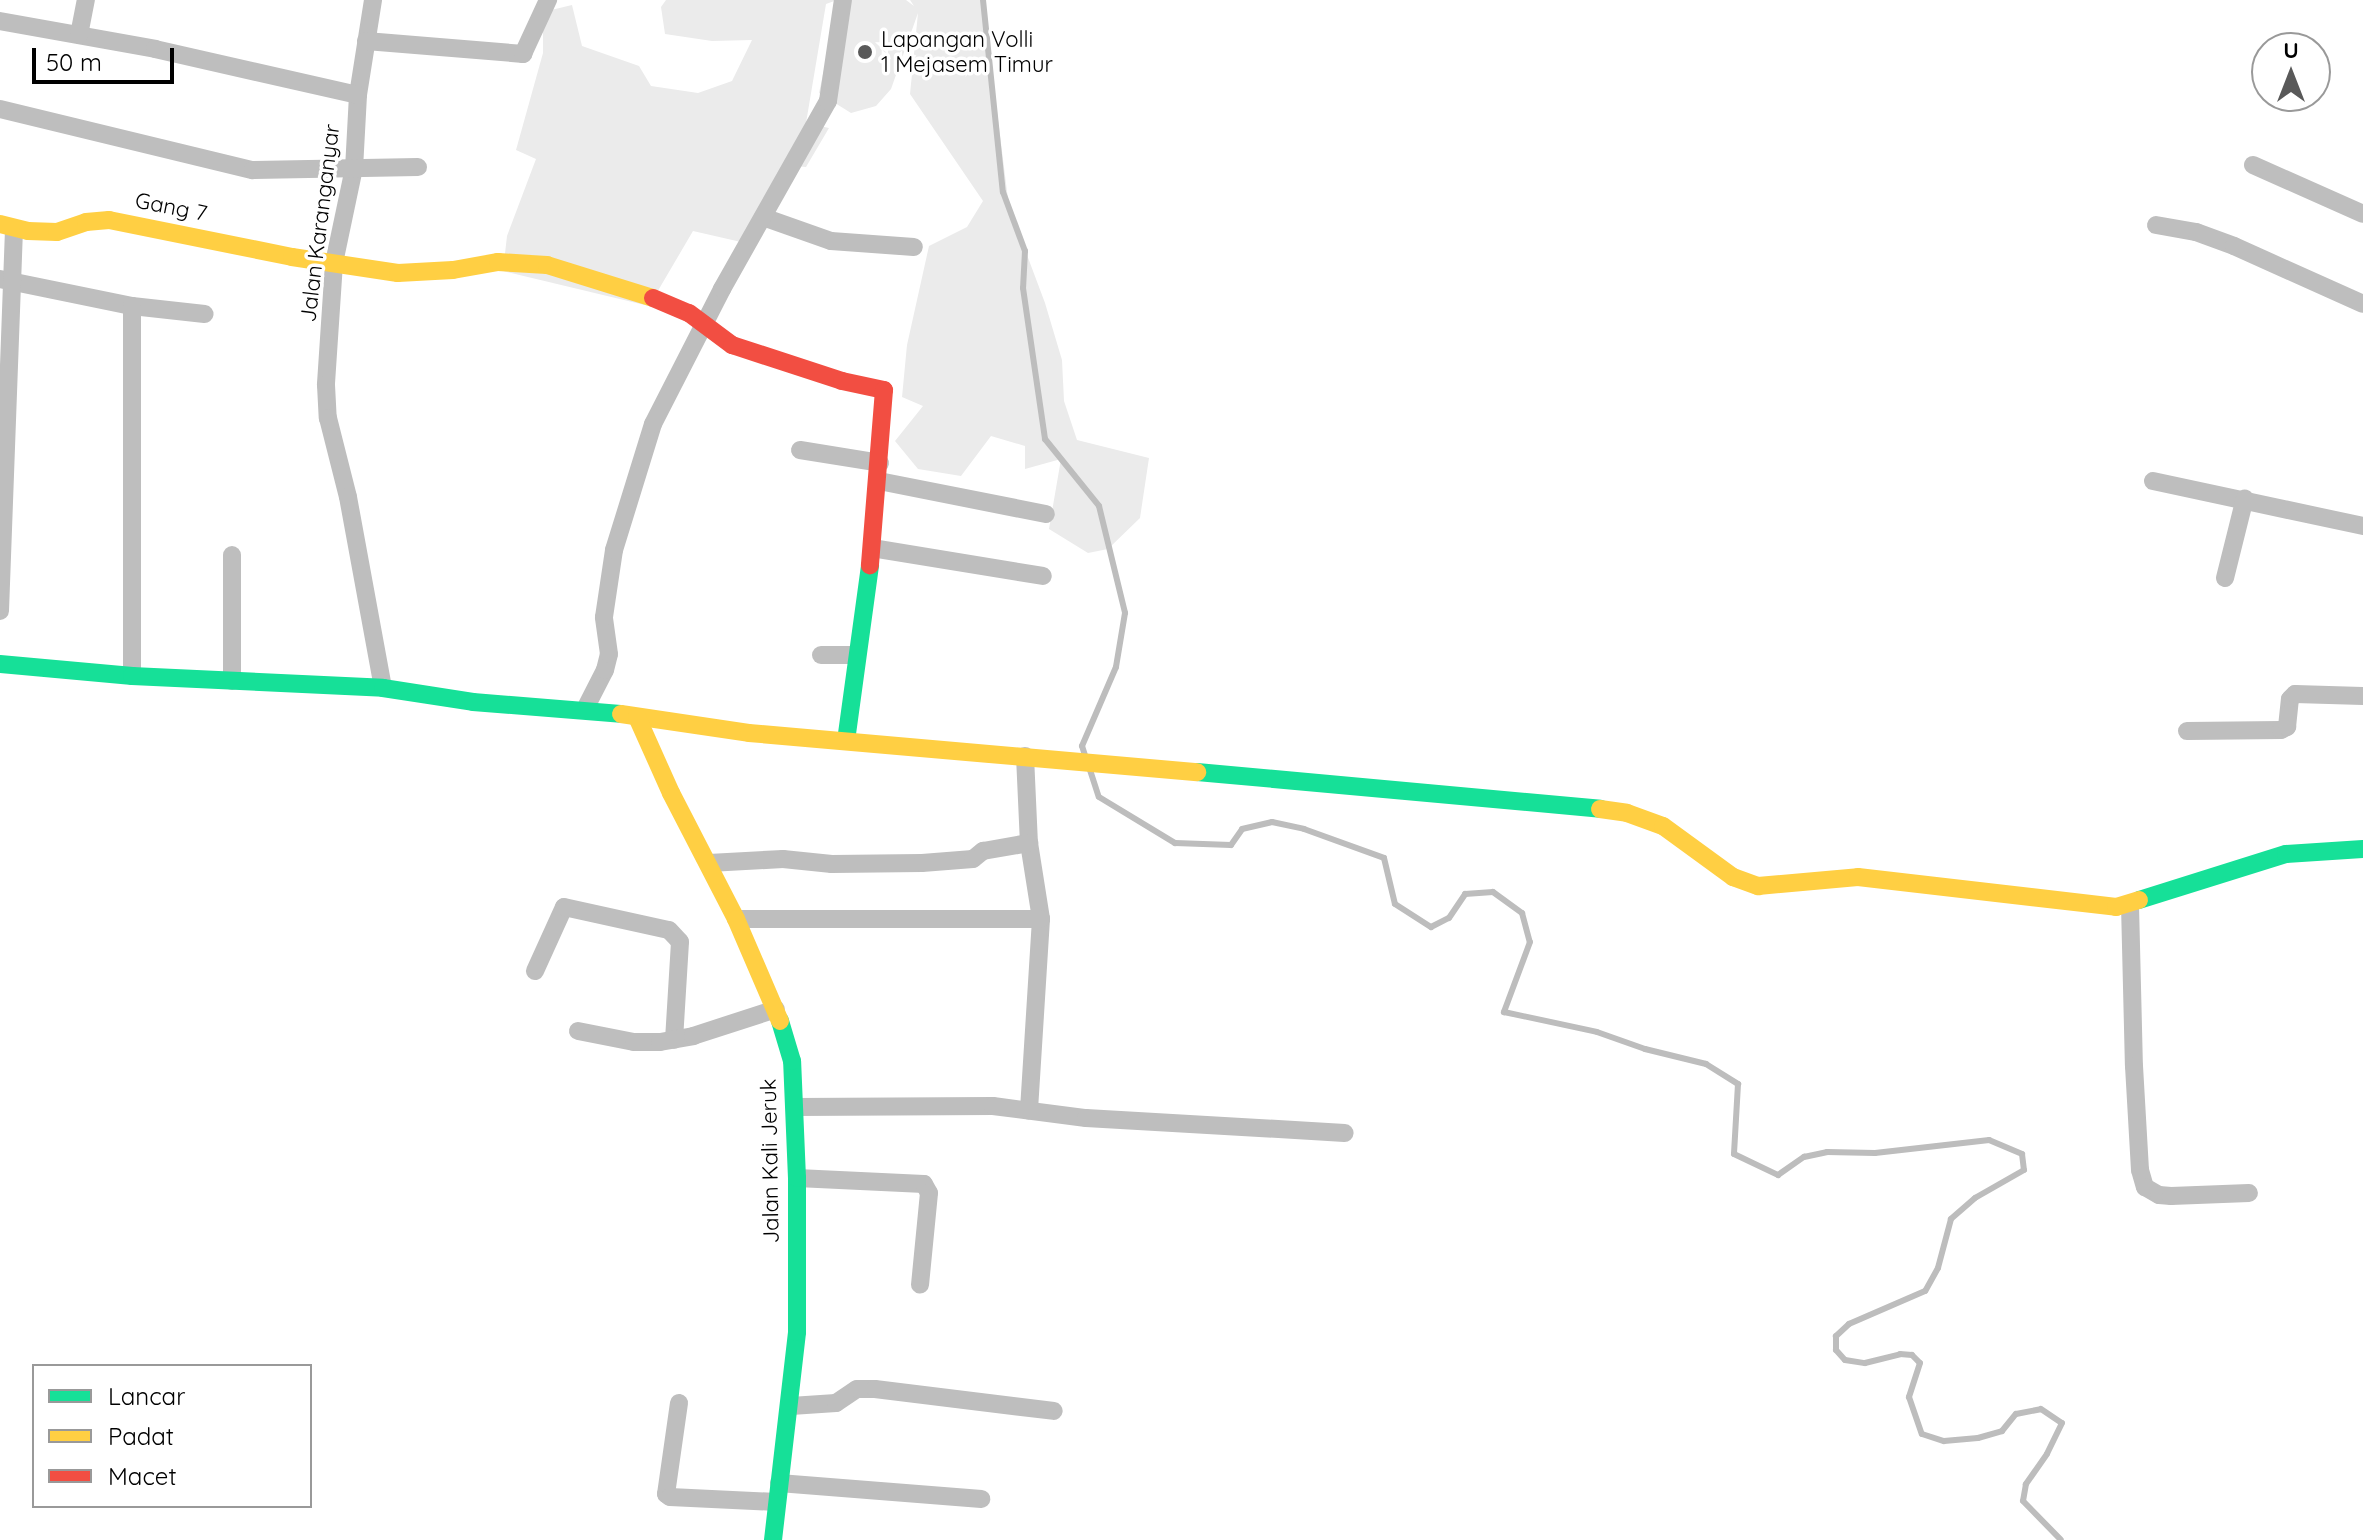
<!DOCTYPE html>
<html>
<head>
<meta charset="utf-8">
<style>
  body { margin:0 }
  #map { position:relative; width:2363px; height:1540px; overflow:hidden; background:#fff; font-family:Quicksand,sans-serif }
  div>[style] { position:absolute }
  .green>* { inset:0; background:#ebebeb }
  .stream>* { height:6px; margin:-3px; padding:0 3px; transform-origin:3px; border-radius:3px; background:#bdbdbd }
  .street>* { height:18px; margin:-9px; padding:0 9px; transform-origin:9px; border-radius:9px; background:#bebebe }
  .fast>* { height:18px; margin:-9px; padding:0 9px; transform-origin:9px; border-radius:9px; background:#16e098 }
  .slow>* { height:18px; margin:-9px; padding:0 9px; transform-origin:9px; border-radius:9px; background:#ffcf43 }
  .jam>* { height:18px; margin:-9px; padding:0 9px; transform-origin:9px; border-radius:9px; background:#f24e42 }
  .dots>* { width:22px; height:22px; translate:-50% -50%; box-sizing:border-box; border:4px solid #fff; border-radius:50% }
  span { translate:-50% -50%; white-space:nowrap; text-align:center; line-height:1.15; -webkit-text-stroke:7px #fff; paint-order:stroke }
  .poi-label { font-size:22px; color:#000 }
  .left { translate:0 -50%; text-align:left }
  .street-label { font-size:22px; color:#000 }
  .legend { position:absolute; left:32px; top:1364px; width:280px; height:144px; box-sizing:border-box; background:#fff; border:2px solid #999; margin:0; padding:10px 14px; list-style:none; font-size:24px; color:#000 }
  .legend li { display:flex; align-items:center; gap:16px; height:40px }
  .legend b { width:40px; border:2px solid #999 }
  .north { position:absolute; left:2251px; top:32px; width:80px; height:80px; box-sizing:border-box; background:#fff; border:2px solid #999; border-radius:50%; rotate:0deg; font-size:22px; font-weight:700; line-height:32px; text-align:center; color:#000 }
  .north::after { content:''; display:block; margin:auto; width:28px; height:36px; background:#595959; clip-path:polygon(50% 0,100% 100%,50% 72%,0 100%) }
  .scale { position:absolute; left:32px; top:48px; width:142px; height:36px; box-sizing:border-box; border:4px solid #000; border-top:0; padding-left:10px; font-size:24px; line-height:28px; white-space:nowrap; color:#000; -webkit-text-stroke:6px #fff; paint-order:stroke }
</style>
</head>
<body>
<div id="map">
  <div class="green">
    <div style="clip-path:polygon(666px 0,837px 0,826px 4px,806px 123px,829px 128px,806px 167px,785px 165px,741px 242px,693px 231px,649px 306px,503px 271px,507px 236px,536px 159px,516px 150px,543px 53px,543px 12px,572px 5px,582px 46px,639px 66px,651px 86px,698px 93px,732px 81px,752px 40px,712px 41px,665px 34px,661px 7px)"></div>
    <div style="clip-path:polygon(846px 0,906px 0,914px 6px,910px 0,983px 0,1009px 207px,1045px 303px,1062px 360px,1064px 401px,1077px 440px,1149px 458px,1140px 518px,1108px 549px,1088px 553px,1049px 529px,1061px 459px,1025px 469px,1025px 446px,991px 436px,961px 476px,918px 469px,895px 441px,923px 406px,902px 397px,907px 345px,929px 246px,967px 227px,983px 201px,910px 94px,918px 13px,891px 89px,876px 106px,851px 113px,819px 93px,829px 46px)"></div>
  </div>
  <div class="stream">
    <div style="left:983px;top:0;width:193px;rotate:84.1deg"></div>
    <div style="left:1003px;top:192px;width:63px;rotate:69.6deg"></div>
    <div style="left:1025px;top:251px;width:37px;rotate:93deg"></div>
    <div style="left:1023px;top:288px;width:153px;rotate:81.7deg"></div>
    <div style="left:1045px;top:439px;width:86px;rotate:51.1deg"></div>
    <div style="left:1099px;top:506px;width:110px;rotate:76.3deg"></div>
    <div style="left:1125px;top:613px;width:55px;rotate:99.5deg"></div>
    <div style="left:1116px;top:667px;width:86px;rotate:113.3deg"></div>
    <div style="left:1082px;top:746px;width:9px;rotate:72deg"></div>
    <div style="left:1090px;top:770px;width:28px;rotate:72deg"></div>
    <div style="left:1099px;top:797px;width:89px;rotate:31.2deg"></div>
    <div style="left:1175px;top:843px;width:56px;rotate:2deg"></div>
    <div style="left:1231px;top:845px;width:19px;rotate:-55deg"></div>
    <div style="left:1242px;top:829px;width:31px;rotate:-13deg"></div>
    <div style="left:1272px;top:822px;width:33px;rotate:12deg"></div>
    <div style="left:1304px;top:829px;width:85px;rotate:19.9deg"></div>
    <div style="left:1384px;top:858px;width:47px;rotate:76.6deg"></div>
    <div style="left:1395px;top:904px;width:43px;rotate:32.6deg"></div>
    <div style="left:1431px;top:927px;width:20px;rotate:-27deg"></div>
    <div style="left:1449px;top:918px;width:29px;rotate:-56deg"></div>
    <div style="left:1465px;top:894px;width:28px;rotate:-4deg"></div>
    <div style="left:1493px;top:892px;width:36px;rotate:36deg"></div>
    <div style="left:1522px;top:913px;width:30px;rotate:75deg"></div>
    <div style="left:1530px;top:942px;width:75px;rotate:110.4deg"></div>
    <div style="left:1504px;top:1012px;width:95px;rotate:12.1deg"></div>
    <div style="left:1597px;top:1032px;width:51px;rotate:19.5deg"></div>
    <div style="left:1645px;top:1049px;width:63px;rotate:13.8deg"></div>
    <div style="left:1706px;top:1064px;width:38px;rotate:32deg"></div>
    <div style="left:1738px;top:1084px;width:70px;rotate:93.3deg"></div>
    <div style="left:1734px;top:1154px;width:49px;rotate:25.5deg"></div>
    <div style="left:1778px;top:1175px;width:32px;rotate:-35deg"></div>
    <div style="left:1804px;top:1157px;width:24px;rotate:-12deg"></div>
    <div style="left:1827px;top:1152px;width:48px;rotate:1.2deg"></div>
    <div style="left:1875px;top:1153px;width:115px;rotate:-6.5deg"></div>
    <div style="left:1989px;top:1140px;width:36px;rotate:23deg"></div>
    <div style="left:2022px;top:1154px;width:16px;rotate:83deg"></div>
    <div style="left:2024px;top:1170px;width:56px;rotate:150.3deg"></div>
    <div style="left:1975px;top:1198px;width:32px;rotate:139deg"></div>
    <div style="left:1951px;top:1219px;width:51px;rotate:104.9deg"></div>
    <div style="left:1938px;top:1268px;width:26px;rotate:119deg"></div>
    <div style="left:1925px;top:1291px;width:83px;rotate:156.5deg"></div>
    <div style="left:1849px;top:1324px;width:18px;rotate:137deg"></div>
    <div style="left:1836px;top:1336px;width:14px;rotate:90deg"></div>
    <div style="left:1836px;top:1350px;width:13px;rotate:48deg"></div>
    <div style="left:1845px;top:1360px;width:20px;rotate:9deg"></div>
    <div style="left:1865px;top:1363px;width:36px;rotate:-14deg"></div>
    <div style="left:1900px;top:1354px;width:12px;rotate:5deg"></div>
    <div style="left:1912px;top:1355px;width:11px;rotate:45deg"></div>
    <div style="left:1920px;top:1363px;width:36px;rotate:108deg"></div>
    <div style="left:1909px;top:1397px;width:39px;rotate:71deg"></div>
    <div style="left:1922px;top:1434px;width:23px;rotate:18deg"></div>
    <div style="left:1944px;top:1441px;width:34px;rotate:-5deg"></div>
    <div style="left:1978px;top:1438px;width:25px;rotate:-16deg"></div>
    <div style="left:2002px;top:1431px;width:22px;rotate:-51deg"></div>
    <div style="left:2016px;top:1414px;width:25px;rotate:-11deg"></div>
    <div style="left:2041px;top:1409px;width:25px;rotate:34deg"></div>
    <div style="left:2062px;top:1423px;width:34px;rotate:116deg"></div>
    <div style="left:2047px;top:1454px;width:37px;rotate:125deg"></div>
    <div style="left:2026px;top:1484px;width:17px;rotate:100deg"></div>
    <div style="left:2023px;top:1501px;width:54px;rotate:45.7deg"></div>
  </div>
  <div class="street">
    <div style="left:373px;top:0;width:96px;rotate:99deg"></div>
    <div style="left:358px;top:95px;width:73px;rotate:93.1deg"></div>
    <div style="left:354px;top:168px;width:97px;rotate:101.9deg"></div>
    <div style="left:334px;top:263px;width:122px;rotate:93.8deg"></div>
    <div style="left:326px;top:385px;width:33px;rotate:87deg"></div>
    <div style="left:328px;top:418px;width:81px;rotate:75.8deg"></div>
    <div style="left:348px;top:497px;width:194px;rotate:79.6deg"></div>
    <div style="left:0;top:21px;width:158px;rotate:10.2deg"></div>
    <div style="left:155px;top:49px;width:208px;rotate:12.8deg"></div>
    <div style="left:79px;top:35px;width:36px;rotate:-79deg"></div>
    <div style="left:366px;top:41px;width:158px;rotate:4.7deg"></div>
    <div style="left:523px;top:54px;width:60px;rotate:-65.2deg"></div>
    <div style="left:0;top:109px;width:260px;rotate:13.6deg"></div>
    <div style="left:253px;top:170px;width:165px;rotate:-1deg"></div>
    <div style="left:2253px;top:165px;width:120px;rotate:24deg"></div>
    <div style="left:763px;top:217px;width:72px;rotate:19.4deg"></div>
    <div style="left:831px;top:241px;width:83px;rotate:4.1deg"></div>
    <div style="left:2156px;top:225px;width:41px;rotate:9.9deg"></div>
    <div style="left:2196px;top:232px;width:40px;rotate:20.2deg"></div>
    <div style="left:2234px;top:246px;width:141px;rotate:24.2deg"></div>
    <div style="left:0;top:279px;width:135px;rotate:11.6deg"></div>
    <div style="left:132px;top:306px;width:73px;rotate:6.3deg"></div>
    <div style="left:132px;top:306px;width:370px;rotate:90deg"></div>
    <div style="left:800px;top:450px;width:81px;rotate:9.2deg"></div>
    <div style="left:879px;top:481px;width:170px;rotate:11.2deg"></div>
    <div style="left:2153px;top:481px;width:215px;rotate:12.1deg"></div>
    <div style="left:872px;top:548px;width:173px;rotate:9.3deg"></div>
    <div style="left:2225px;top:578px;width:82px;rotate:-76deg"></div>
    <div style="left:0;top:611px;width:383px;rotate:-87.9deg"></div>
    <div style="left:821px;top:655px;width:36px"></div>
    <div style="left:232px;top:681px;width:126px;rotate:-90deg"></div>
    <div style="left:585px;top:709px;width:44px;rotate:-62.9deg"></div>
    <div style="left:605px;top:670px;width:16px;rotate:-76deg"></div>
    <div style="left:609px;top:654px;width:37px;rotate:-98deg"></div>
    <div style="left:604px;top:617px;width:68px;rotate:-81.5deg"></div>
    <div style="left:614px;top:550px;width:132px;rotate:-72.8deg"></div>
    <div style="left:653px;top:424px;width:152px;rotate:-62.9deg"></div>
    <div style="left:722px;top:289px;width:216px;rotate:-60.6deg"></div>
    <div style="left:828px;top:101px;width:102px;rotate:-81.6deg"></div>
    <div style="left:2187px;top:731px;width:94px;rotate:-0.6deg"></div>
    <div style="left:2281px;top:730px;width:7px;rotate:-27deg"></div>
    <div style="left:2287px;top:727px;width:28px;rotate:-84deg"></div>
    <div style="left:2290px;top:699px;width:7px;rotate:-45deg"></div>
    <div style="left:2295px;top:694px;width:68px;rotate:1.7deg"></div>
    <div style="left:1025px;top:756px;width:87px;rotate:87.4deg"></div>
    <div style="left:1029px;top:843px;width:77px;rotate:81deg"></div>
    <div style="left:1041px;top:919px;width:192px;rotate:93.6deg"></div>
    <div style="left:709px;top:863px;width:74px;rotate:-3.1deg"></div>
    <div style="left:783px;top:859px;width:49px;rotate:5.8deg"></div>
    <div style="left:832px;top:864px;width:90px;rotate:-0.6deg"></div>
    <div style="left:922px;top:863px;width:51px;rotate:-4.5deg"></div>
    <div style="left:973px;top:859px;width:13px;rotate:-39deg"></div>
    <div style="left:983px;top:851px;width:47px;rotate:-9.9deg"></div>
    <div style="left:2130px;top:905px;width:161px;rotate:88.6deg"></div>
    <div style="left:2134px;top:1066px;width:104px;rotate:86.7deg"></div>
    <div style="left:2140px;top:1170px;width:18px;rotate:74deg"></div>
    <div style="left:2145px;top:1187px;width:16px;rotate:30deg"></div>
    <div style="left:2159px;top:1195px;width:12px;rotate:5deg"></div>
    <div style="left:2171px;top:1196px;width:78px;rotate:-2.2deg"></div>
    <div style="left:736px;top:919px;width:305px"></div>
    <div style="left:535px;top:971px;width:70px;rotate:-65.6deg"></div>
    <div style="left:564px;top:907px;width:107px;rotate:12.4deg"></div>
    <div style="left:669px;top:930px;width:16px;rotate:47deg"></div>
    <div style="left:680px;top:942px;width:98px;rotate:93.5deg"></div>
    <div style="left:578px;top:1031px;width:57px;rotate:11.1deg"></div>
    <div style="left:634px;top:1042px;width:26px"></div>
    <div style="left:660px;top:1042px;width:34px;rotate:-10deg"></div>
    <div style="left:693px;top:1036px;width:87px;rotate:-18deg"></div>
    <div style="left:795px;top:1107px;width:198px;rotate:-0.3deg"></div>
    <div style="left:993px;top:1106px;width:94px;rotate:7.4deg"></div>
    <div style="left:1086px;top:1118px;width:259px;rotate:3.3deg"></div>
    <div style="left:797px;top:1178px;width:127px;rotate:2.7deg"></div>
    <div style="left:924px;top:1184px;width:10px;rotate:61deg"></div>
    <div style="left:929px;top:1193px;width:92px;rotate:95.6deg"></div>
    <div style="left:679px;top:1403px;width:92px;rotate:98.1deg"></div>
    <div style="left:666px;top:1494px;width:5px;rotate:37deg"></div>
    <div style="left:670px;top:1497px;width:107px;rotate:2.7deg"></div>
    <div style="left:791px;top:1406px;width:45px;rotate:-3.8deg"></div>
    <div style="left:836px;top:1403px;width:25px;rotate:-34deg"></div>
    <div style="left:857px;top:1389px;width:18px"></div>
    <div style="left:875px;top:1389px;width:180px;rotate:7deg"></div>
    <div style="left:779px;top:1483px;width:203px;rotate:4.5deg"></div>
  </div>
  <div class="fast">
    <div style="left:0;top:664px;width:133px;rotate:5.2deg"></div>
    <div style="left:132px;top:676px;width:251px;rotate:2.7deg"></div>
    <div style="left:383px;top:688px;width:91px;rotate:8.8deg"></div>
    <div style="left:473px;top:702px;width:148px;rotate:4.6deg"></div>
    <div style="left:846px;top:741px;width:178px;rotate:-82.2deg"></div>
    <div style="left:1197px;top:772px;width:405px;rotate:5.2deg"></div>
    <div style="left:2139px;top:900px;width:154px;rotate:-17.4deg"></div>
    <div style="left:2286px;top:854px;width:77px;rotate:-3.7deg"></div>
    <div style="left:773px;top:1540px;width:209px;rotate:-83.4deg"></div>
    <div style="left:797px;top:1332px;width:154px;rotate:-90deg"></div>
    <div style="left:797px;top:1178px;width:117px;rotate:-92.4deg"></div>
    <div style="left:792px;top:1061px;width:42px;rotate:-106.7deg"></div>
  </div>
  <div class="slow">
    <div style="left:0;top:224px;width:29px;rotate:14deg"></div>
    <div style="left:28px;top:231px;width:29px;rotate:2deg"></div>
    <div style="left:57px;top:232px;width:31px;rotate:-19deg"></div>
    <div style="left:86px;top:222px;width:23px;rotate:-5deg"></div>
    <div style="left:109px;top:220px;width:187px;rotate:11.4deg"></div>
    <div style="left:292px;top:257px;width:107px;rotate:8.6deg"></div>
    <div style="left:398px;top:273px;width:55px;rotate:-3.1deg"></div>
    <div style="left:453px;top:270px;width:46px;rotate:-10.1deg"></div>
    <div style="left:498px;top:262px;width:49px;rotate:3.5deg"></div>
    <div style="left:547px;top:265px;width:111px;rotate:17.3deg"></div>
    <div style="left:621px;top:714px;width:129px;rotate:8.4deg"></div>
    <div style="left:749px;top:733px;width:450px;rotate:5deg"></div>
    <div style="left:637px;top:717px;width:83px;rotate:65.9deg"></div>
    <div style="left:671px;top:793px;width:142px;rotate:62.7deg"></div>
    <div style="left:736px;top:919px;width:111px;rotate:66.7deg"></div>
    <div style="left:1600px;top:809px;width:27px;rotate:8deg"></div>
    <div style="left:1627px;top:813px;width:38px;rotate:20deg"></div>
    <div style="left:1663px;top:826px;width:87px;rotate:36.1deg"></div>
    <div style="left:1733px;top:877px;width:27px;rotate:20deg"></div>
    <div style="left:1758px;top:886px;width:100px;rotate:-5.1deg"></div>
    <div style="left:1858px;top:877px;width:260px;rotate:6.6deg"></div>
    <div style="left:2116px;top:907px;width:24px;rotate:-17deg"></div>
  </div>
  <div class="jam">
    <div style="left:653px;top:298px;width:39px;rotate:23deg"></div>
    <div style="left:689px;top:313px;width:54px;rotate:36.7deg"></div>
    <div style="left:732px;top:345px;width:116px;rotate:18.1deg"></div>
    <div style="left:842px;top:381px;width:43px;rotate:12.1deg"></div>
    <div style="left:884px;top:390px;width:176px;rotate:94.6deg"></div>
  </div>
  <div class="dots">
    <div style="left:865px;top:52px;background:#595959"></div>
  </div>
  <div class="poi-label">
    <span class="left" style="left:881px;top:52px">Lapangan Volli<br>1 Mejasem Timur</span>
  </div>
  <div class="street-label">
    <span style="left:171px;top:207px;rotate:11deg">Gang 7</span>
    <span style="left:320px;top:223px;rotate:-83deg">Jalan Karanganyar</span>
    <span style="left:770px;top:1161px;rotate:-91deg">Jalan Kali Jeruk</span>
  </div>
  <ul class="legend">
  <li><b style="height:10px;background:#16e098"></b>Lancar</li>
  <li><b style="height:10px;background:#ffcf43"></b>Padat</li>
  <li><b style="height:10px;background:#f24e42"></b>Macet</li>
  </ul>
  <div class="north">U</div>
  <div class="scale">50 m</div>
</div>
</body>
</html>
